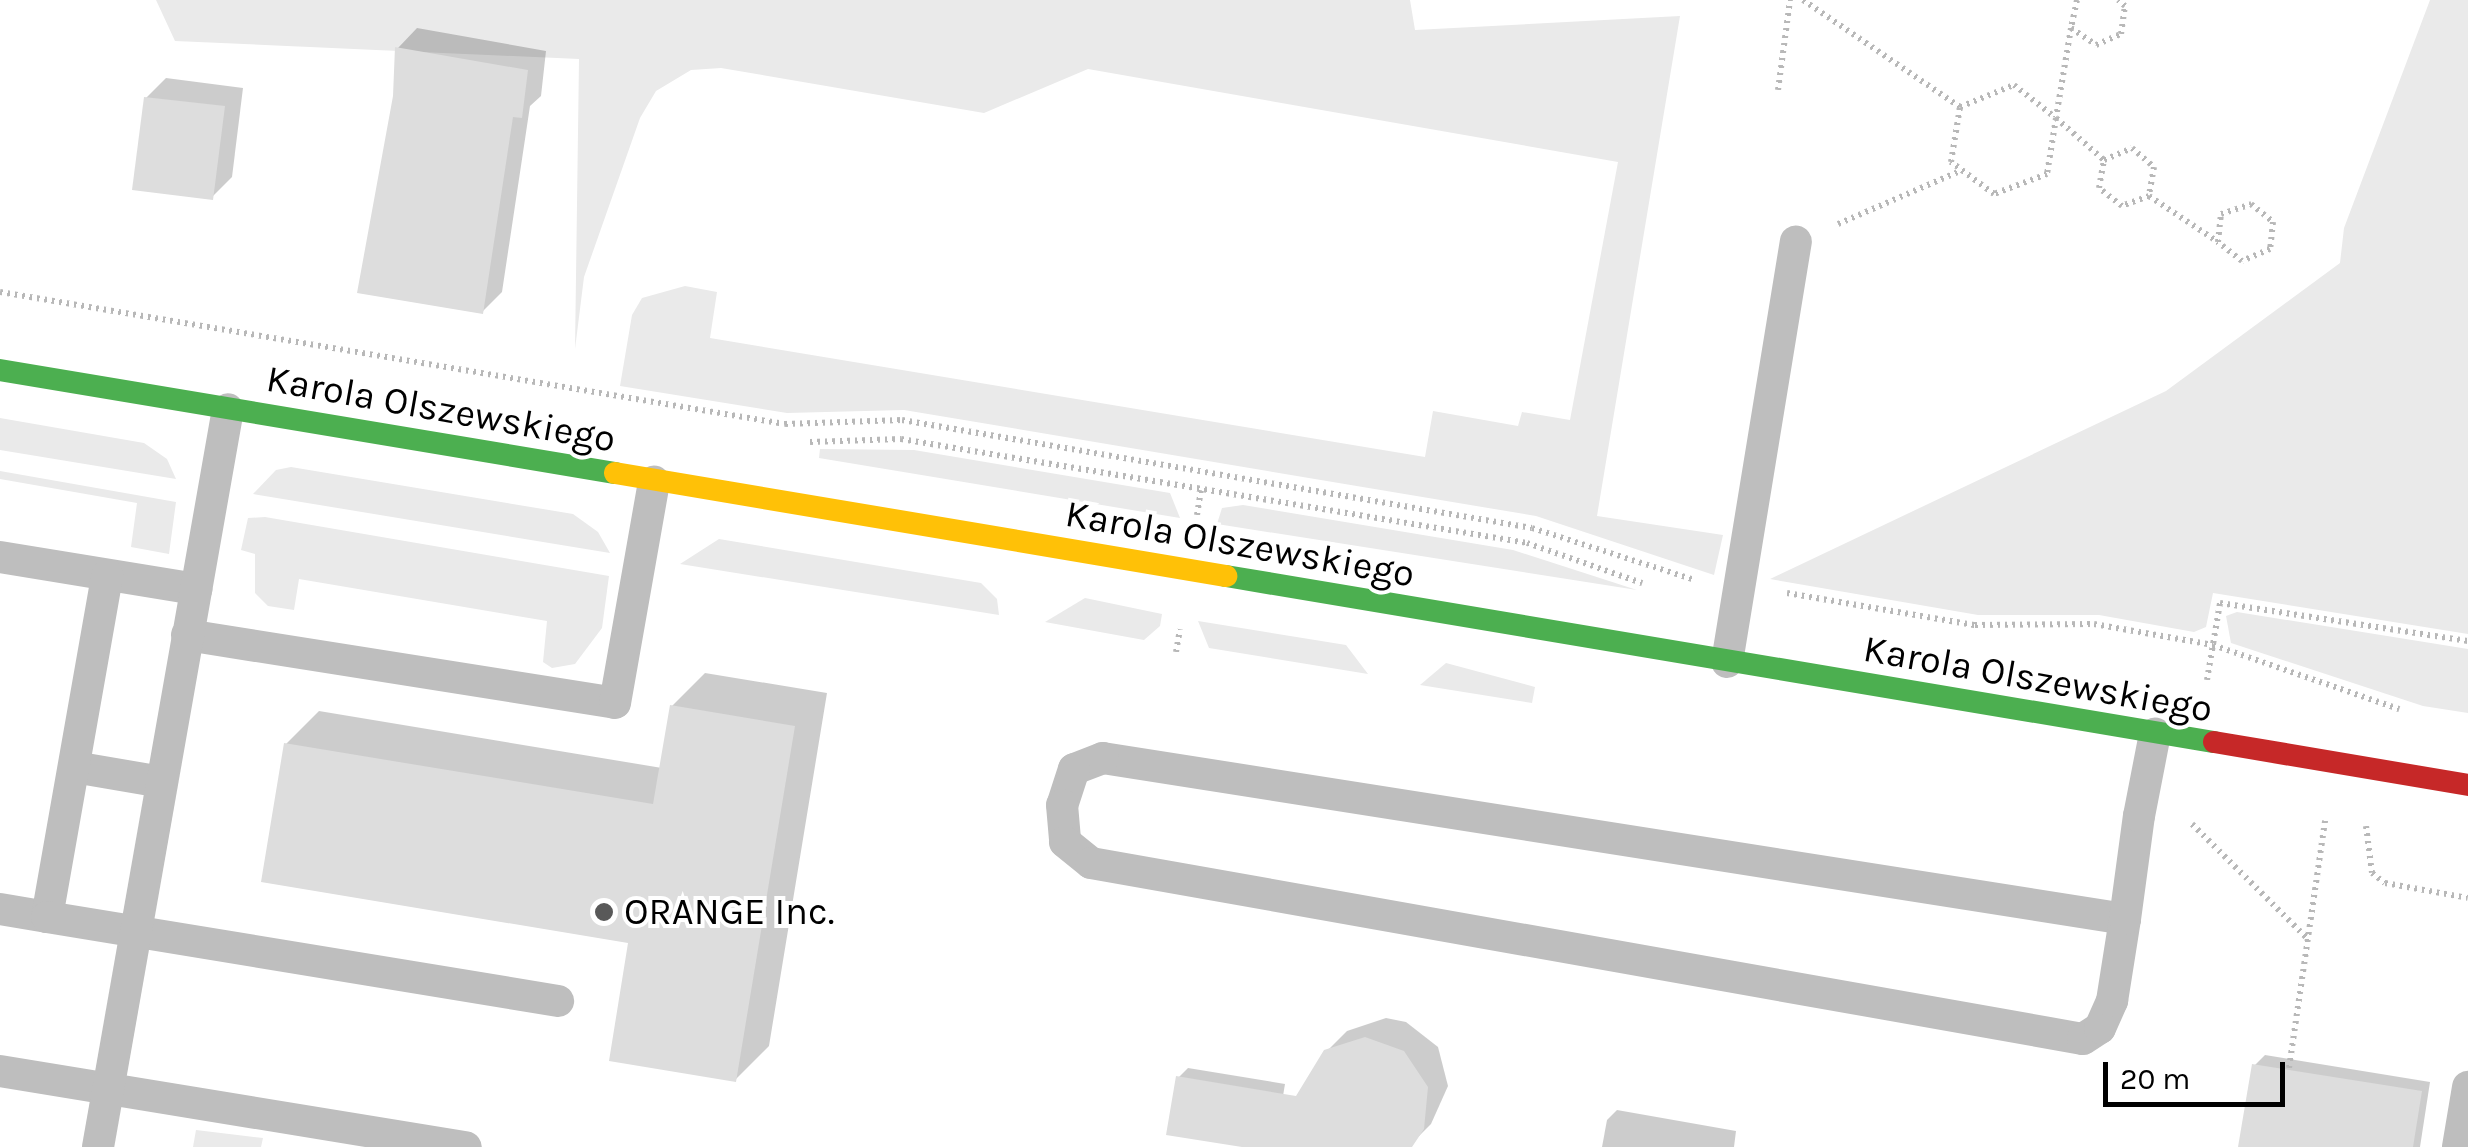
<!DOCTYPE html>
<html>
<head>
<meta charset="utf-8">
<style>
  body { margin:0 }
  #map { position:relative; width:2468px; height:1147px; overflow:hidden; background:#fff; font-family:Karla,sans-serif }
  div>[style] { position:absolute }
  .green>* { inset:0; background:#eaeaea }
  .shadow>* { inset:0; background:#0003 }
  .building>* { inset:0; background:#ddd }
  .path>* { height:6px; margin-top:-3px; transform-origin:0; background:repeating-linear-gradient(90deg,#b8b8b8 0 2.5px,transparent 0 7.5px) }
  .lane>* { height:32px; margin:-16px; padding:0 16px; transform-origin:16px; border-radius:16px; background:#bebebe }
  .fast>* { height:22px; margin:-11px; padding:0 11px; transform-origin:11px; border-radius:11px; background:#4caf50 }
  .slow>* { height:22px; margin:-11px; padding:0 11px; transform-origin:11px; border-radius:11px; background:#ffc107 }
  .jam>* { height:22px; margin:-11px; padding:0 11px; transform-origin:11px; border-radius:11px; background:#c62828 }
  .dots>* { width:28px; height:28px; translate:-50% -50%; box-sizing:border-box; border:5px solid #fff; border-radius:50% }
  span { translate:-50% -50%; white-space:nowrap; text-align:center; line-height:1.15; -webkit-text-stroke:8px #fff; paint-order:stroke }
  .street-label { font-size:38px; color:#000 }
  .poi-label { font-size:38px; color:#000 }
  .left { translate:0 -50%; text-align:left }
  .scale { position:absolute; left:2103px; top:1062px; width:182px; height:45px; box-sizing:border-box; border:5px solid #000; border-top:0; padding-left:12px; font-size:30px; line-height:35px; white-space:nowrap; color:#000; -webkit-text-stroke:8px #fff; paint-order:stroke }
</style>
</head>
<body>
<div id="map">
  <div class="green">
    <div style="clip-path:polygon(156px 0,1410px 0,1415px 30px,1680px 16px,1597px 516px,1723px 535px,1714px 575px,1536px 516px,904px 410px,787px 413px,620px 386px,632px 315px,642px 298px,685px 286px,717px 292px,710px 338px,1425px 457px,1433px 411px,1518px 426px,1522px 412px,1570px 420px,1618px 162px,1088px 69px,984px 113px,721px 68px,691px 70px,656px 91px,640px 118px,584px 277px,575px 349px,579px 59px,175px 41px)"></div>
    <div style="clip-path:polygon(2430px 0,2468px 0,2468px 634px,2213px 593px,2206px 627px,2194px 632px,2099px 615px,1978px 615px,1770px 579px,2166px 391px,2340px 263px,2344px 228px)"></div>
    <div style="clip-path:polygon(0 418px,144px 443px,167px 459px,176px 479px,0 450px)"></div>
    <div style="clip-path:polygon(820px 449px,914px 450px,1170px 493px,1180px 518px,819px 458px)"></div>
    <div style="clip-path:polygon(291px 467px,573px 514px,598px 532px,610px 553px,253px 494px,276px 470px)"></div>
    <div style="clip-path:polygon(0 471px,176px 502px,169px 554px,131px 547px,137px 503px,0 479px)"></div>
    <div style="clip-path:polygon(1243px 505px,1513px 550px,1637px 590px,1217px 524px,1222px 508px)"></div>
    <div style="clip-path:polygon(265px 517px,609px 576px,602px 628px,575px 664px,552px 668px,543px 662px,547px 621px,299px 579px,294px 610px,268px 606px,255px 593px,255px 554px,241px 550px,248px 518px)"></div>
    <div style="clip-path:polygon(719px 539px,981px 583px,997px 599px,999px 615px,680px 564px)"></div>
    <div style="clip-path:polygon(1085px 598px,1162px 614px,1160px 626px,1144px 640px,1045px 622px)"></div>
    <div style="clip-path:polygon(2237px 612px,2468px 649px,2468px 713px,2423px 706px,2231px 643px,2226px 616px)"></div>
    <div style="clip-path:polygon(1198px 621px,1346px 645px,1368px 674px,1209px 648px)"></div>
    <div style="clip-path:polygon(1446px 663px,1535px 687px,1532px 703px,1420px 685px)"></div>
    <div style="clip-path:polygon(196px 1130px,263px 1138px,261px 1147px,193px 1147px)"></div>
  </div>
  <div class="shadow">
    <div style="clip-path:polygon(417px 28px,546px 51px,541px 96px,530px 106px,502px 292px,483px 311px,395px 97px,398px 48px)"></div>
    <div style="clip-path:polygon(166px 78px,243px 88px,232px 177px,212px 197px,146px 98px)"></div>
    <div style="clip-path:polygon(705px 673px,827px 693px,769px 1046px,735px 1080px,631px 941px,286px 744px,319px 711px,662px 768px,672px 706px)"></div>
    <div style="clip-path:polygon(1386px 1018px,1406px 1022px,1438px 1047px,1448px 1086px,1431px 1124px,1408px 1147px,1321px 1147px,1326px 1052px,1347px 1031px)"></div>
    <div style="clip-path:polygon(2265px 1055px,2430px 1082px,2420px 1147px,2241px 1147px,2255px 1065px)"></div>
    <div style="clip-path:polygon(1188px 1068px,1285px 1084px,1276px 1138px,1258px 1147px,1179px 1077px)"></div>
    <div style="clip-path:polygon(1617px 1110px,1736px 1131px,1734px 1147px,1602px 1147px,1607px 1120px)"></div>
  </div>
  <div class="building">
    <div style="clip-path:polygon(395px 47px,528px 70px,522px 118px,513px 117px,483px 314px,357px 293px,393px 96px)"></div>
    <div style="clip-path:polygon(144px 97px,225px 106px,213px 200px,132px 190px)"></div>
    <div style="clip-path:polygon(670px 705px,795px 726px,736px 1082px,609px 1061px,628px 943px,261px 882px,284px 743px,653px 804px)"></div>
    <div style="clip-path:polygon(1365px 1037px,1404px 1051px,1428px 1087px,1424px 1129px,1412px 1147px,1242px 1147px,1166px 1135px,1176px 1076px,1296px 1096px,1324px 1050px)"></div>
    <div style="clip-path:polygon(2252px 1064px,2422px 1091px,2413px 1147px,2238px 1147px)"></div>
  </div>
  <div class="path">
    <div style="left:1803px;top:0;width:190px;rotate:34.3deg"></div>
    <div style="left:2077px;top:0;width:29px;rotate:102deg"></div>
    <div style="left:2071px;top:28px;width:30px;rotate:34deg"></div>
    <div style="left:2096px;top:45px;width:27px;rotate:-24deg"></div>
    <div style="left:2121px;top:34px;width:28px;rotate:-82deg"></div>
    <div style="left:2125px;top:6px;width:9px;rotate:-139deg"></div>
    <div style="left:2071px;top:28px;width:91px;rotate:99.5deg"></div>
    <div style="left:2056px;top:118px;width:64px;rotate:41.2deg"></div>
    <div style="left:2014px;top:85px;width:53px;rotate:38.2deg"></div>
    <div style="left:2056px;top:118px;width:57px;rotate:99.1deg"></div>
    <div style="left:2047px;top:174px;width:57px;rotate:159.3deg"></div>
    <div style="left:1994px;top:194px;width:54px;rotate:-143.3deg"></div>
    <div style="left:1951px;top:162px;width:56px;rotate:-80.7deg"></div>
    <div style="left:1960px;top:107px;width:58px;rotate:-22.2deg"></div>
    <div style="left:1778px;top:90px;width:91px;rotate:-82.4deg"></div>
    <div style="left:2132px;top:148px;width:29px;rotate:41deg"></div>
    <div style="left:2154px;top:167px;width:29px;rotate:100deg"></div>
    <div style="left:2149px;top:196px;width:29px;rotate:160deg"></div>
    <div style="left:2122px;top:206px;width:29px;rotate:-142deg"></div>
    <div style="left:2099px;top:188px;width:28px;rotate:-80deg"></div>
    <div style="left:2104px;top:160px;width:30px;rotate:-23deg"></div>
    <div style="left:2149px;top:196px;width:83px;rotate:33.7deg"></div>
    <div style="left:2251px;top:204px;width:28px;rotate:39deg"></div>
    <div style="left:2273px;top:222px;width:27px;rotate:96deg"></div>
    <div style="left:2270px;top:249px;width:30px;rotate:157deg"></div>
    <div style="left:2242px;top:261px;width:31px;rotate:-142deg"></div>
    <div style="left:2218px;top:242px;width:28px;rotate:-84deg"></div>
    <div style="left:2221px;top:214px;width:32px;rotate:-18deg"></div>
    <div style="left:1838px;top:224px;width:135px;rotate:-23.5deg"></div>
    <div style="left:0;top:292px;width:796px;rotate:9.55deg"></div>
    <div style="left:785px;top:424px;width:117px;rotate:-2deg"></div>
    <div style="left:902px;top:420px;width:639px;rotate:9.73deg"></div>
    <div style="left:1532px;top:528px;width:171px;rotate:17.7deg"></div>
    <div style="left:810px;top:442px;width:91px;rotate:-1.9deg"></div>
    <div style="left:901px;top:439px;width:635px;rotate:9.43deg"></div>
    <div style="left:1527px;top:543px;width:122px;rotate:19.2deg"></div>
    <div style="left:1197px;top:515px;width:25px;rotate:-81deg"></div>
    <div style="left:1787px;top:593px;width:191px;rotate:9.7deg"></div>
    <div style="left:1975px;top:625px;width:119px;rotate:-0.5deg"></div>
    <div style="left:2094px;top:624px;width:121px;rotate:10deg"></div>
    <div style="left:2213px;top:645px;width:197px;rotate:19deg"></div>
    <div style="left:1176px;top:652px;width:23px;rotate:-80deg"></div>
    <div style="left:2207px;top:680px;width:78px;rotate:-80.4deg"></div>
    <div style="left:2220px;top:603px;width:251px;rotate:8.7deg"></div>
    <div style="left:2192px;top:824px;width:163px;rotate:44.8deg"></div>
    <div style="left:2366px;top:826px;width:47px;rotate:82.7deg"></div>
    <div style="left:2372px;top:873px;width:16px;rotate:38deg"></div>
    <div style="left:2385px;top:883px;width:84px;rotate:10.2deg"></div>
    <div style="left:2289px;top:1068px;width:250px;rotate:-81.7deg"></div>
  </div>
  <div class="lane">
    <div style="left:0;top:557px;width:199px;rotate:9.3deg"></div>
    <div style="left:187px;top:635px;width:433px;rotate:9deg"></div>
    <div style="left:615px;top:703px;width:225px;rotate:-80deg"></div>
    <div style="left:1727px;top:662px;width:426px;rotate:-80.7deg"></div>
    <div style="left:74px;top:767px;width:89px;rotate:9.7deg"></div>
    <div style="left:0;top:909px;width:48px;rotate:9.7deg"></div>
    <div style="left:47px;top:917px;width:347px;rotate:-80deg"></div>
    <div style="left:47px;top:917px;width:518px;rotate:9.33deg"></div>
    <div style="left:2125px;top:919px;width:1035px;rotate:-171.05deg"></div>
    <div style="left:1103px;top:758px;width:31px;rotate:159deg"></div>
    <div style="left:1074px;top:769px;width:38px;rotate:108deg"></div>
    <div style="left:1062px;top:805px;width:37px;rotate:85deg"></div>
    <div style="left:1065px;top:842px;width:33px;rotate:39deg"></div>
    <div style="left:1091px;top:863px;width:1007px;rotate:10.06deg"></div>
    <div style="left:2083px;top:1039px;width:20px;rotate:-33deg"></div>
    <div style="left:2100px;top:1028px;width:30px;rotate:-66deg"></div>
    <div style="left:2112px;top:1001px;width:83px;rotate:-81deg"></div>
    <div style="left:2125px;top:919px;width:104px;rotate:-82.3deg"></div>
    <div style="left:2139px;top:816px;width:84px;rotate:-79deg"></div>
    <div style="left:0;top:1071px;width:472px;rotate:9.3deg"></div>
    <div style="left:98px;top:1147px;width:749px;rotate:-80.01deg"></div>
    <div style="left:2458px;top:1147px;width:61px;rotate:-80.5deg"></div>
  </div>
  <div class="fast">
    <div style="left:0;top:370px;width:624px;rotate:9.51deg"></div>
    <div style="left:1226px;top:576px;width:1002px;rotate:9.54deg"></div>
  </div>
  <div class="slow">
    <div style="left:615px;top:473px;width:620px;rotate:9.57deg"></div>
  </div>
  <div class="jam">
    <div style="left:2214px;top:742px;width:258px;rotate:9.6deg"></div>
  </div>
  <div class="dots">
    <div style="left:604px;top:912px;background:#595959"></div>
  </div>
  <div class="street-label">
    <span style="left:441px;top:409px;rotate:10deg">Karola Olszewskiego</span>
    <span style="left:1240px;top:544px;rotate:10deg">Karola Olszewskiego</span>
    <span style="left:2038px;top:679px;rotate:10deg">Karola Olszewskiego</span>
  </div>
  <div class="poi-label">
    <span class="left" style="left:624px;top:912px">ORANGE Inc.</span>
  </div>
  <div class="scale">20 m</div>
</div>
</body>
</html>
